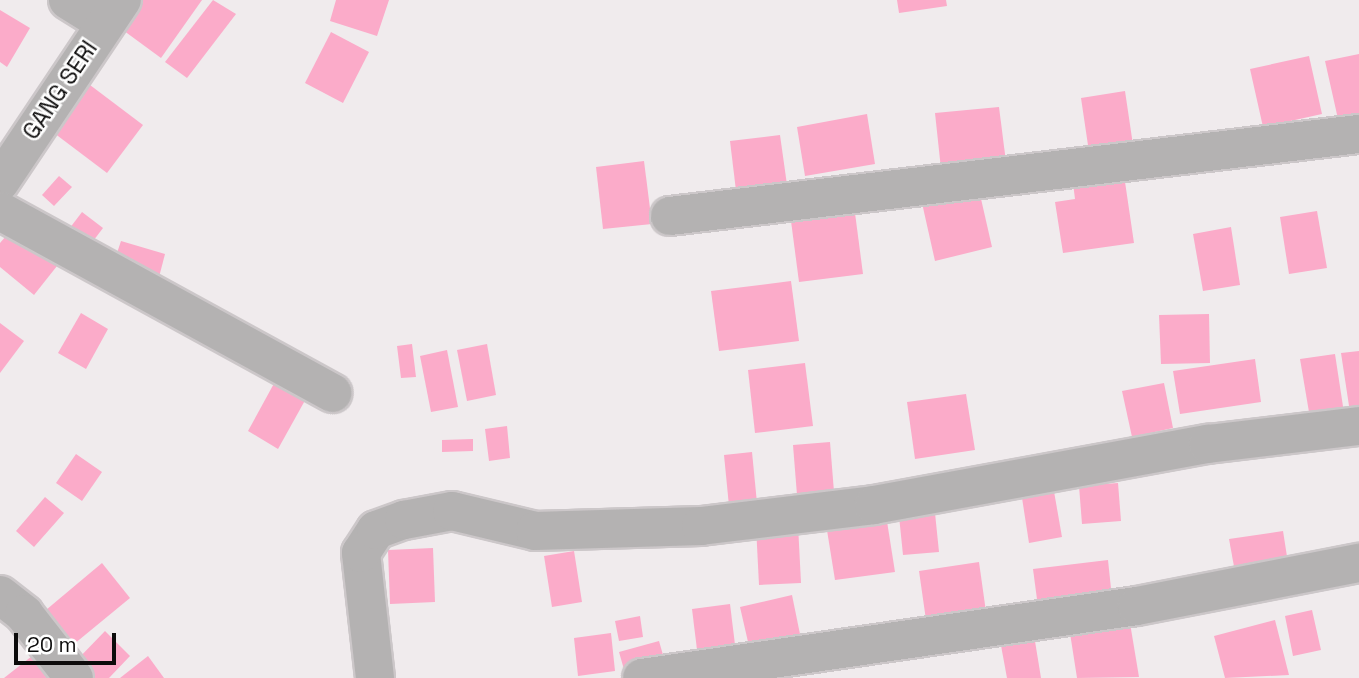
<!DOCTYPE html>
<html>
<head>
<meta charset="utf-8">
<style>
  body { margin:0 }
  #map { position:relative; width:1359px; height:678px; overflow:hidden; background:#f0ebed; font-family:"Space Grotesk",sans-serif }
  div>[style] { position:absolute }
  .building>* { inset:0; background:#fbabc9 }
  .roads { filter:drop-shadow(2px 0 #ccc7c9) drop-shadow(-2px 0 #ccc7c9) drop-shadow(0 2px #ccc7c9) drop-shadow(0 -2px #ccc7c9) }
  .minor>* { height:38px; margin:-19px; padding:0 19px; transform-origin:19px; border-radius:19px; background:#b4b2b2 }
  span { translate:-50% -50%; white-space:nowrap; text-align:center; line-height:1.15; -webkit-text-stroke:5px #fff; paint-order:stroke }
  .street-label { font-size:23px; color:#0c0b0b }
  .scale { position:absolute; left:14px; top:633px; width:102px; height:32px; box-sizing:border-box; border:4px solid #0c0b0b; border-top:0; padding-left:9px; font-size:21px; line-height:24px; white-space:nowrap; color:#0c0b0b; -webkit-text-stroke:5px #fff; paint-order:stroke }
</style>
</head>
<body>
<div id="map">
  <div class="building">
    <div style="clip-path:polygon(135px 0,202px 0,161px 58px,116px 25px)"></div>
    <div style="clip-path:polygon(213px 0,236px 14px,187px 78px,165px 62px)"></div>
    <div style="clip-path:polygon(336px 0,389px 0,377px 36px,330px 21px)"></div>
    <div style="clip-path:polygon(897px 0,946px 0,947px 6px,899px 13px)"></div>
    <div style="clip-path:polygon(0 10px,30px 28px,7px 67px,0 62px)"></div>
    <div style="clip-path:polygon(331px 32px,369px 52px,343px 103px,305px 83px)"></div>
    <div style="clip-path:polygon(1359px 54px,1359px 114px,1338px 119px,1325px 61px)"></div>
    <div style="clip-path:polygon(1309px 56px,1322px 114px,1263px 127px,1250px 69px)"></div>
    <div style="clip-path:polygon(90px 85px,143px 125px,107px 173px,54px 133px)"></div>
    <div style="clip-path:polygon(1125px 91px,1133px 145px,1089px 152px,1081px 98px)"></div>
    <div style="clip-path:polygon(999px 107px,1006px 162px,941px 169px,935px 113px)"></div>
    <div style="clip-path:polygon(867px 114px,875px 164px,805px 176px,797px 127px)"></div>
    <div style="clip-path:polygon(780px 135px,788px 192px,737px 199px,730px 141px)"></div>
    <div style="clip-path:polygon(644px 161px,652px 224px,603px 229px,596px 167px)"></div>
    <div style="clip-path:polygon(1124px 175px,1134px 243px,1063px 253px,1055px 202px,1075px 199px,1073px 183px)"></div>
    <div style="clip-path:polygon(59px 176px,72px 187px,54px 206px,42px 195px)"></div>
    <div style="clip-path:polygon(979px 190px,992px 247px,935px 261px,922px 203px)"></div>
    <div style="clip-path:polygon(1317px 211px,1327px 268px,1289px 274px,1280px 217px)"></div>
    <div style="clip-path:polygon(82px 212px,103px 228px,84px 253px,63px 237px)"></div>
    <div style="clip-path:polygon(855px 213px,863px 274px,799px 282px,791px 221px)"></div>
    <div style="clip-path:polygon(1231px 227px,1240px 285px,1203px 291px,1193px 234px)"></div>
    <div style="clip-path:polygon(12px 229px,57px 266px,34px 295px,0 267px,0 243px)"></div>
    <div style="clip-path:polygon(121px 241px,165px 254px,158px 281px,112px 268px)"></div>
    <div style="clip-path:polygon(791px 281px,799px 341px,719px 351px,711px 291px)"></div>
    <div style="clip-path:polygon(81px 313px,108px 329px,86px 369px,58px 353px)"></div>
    <div style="clip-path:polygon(1209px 314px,1210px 363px,1161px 364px,1159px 315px)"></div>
    <div style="clip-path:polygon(0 323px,24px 341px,0 373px)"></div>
    <div style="clip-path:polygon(412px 344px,416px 377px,401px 378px,397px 346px)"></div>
    <div style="clip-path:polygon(487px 344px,496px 395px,467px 401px,457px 350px)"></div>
    <div style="clip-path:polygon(447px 350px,458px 407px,431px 412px,420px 356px)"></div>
    <div style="clip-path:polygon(1359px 351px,1359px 418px,1351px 419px,1341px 353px)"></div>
    <div style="clip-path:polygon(1335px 354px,1344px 413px,1310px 418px,1300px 359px)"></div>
    <div style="clip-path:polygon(1255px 359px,1261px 402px,1180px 414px,1173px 371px)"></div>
    <div style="clip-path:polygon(805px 363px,813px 426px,755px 433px,748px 370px)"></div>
    <div style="clip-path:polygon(277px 378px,308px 395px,278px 449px,248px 431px)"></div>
    <div style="clip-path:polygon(1164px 383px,1173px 428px,1132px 437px,1122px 391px)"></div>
    <div style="clip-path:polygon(966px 394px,975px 450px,915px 459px,907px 402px)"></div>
    <div style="clip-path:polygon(507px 426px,510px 458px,489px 461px,485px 429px)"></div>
    <div style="clip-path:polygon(473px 439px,473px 451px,442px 452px,442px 440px)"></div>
    <div style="clip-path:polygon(830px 442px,834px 492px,797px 495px,793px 445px)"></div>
    <div style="clip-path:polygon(752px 452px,757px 503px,729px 506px,724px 455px)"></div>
    <div style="clip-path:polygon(76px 454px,102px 472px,82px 501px,56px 483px)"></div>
    <div style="clip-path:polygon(1052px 480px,1062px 537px,1029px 543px,1020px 485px)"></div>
    <div style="clip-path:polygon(1118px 483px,1121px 521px,1082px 524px,1079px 486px)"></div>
    <div style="clip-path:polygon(45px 497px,64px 513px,34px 547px,16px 531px)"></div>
    <div style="clip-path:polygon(935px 513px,939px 552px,903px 555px,899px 516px)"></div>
    <div style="clip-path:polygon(886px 515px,895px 572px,835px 580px,826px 524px)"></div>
    <div style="clip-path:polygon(798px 525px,801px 583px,759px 585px,756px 526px)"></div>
    <div style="clip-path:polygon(1283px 531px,1288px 563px,1235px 572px,1229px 539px)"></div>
    <div style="clip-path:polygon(433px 548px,435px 602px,390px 604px,388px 550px)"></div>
    <div style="clip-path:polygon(574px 551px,582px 602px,552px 607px,544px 556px)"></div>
    <div style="clip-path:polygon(1108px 560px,1112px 598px,1038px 607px,1033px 569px)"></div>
    <div style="clip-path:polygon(979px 562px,987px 619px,927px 627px,919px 571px)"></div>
    <div style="clip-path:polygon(102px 563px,130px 598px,68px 649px,40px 615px)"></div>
    <div style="clip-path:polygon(792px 595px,802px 644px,751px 655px,740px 607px)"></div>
    <div style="clip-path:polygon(730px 604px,736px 653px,698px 658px,692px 609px)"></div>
    <div style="clip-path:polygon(1312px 610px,1321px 650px,1293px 656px,1285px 616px)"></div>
    <div style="clip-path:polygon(640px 616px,643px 637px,619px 641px,615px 621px)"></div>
    <div style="clip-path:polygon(1275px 620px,1289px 675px,1225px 678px,1214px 636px)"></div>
    <div style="clip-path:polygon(1130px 623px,1139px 677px,1077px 678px,1070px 633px)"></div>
    <div style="clip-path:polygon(105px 631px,130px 656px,109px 678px,92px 678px,75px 662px)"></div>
    <div style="clip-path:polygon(611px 633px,615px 671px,578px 676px,574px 638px)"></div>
    <div style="clip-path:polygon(1034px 635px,1041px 678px,1007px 678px,1000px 640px)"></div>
    <div style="clip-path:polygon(659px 641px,665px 662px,625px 673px,619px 652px)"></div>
    <div style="clip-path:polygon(32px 656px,50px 678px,4px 678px)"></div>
    <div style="clip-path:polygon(148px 656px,164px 678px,120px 678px)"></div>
  </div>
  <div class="roads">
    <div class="minor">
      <div style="left:68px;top:0;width:44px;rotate:31.9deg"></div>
      <div style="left:0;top:182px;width:219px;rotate:-56.2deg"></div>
      <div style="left:0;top:211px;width:379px;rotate:28.7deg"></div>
      <div style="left:670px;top:216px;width:694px;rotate:-6.79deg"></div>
      <div style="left:0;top:595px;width:31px;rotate:38deg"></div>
      <div style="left:24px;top:614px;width:81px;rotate:52deg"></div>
      <div style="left:375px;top:678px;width:126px;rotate:-96.4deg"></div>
      <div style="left:361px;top:553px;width:27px;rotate:-57deg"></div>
      <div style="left:376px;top:530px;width:30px;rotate:-20deg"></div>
      <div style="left:404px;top:520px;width:49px;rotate:-10.6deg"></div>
      <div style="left:452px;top:511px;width:85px;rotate:13.5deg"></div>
      <div style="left:535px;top:531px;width:166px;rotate:-1.7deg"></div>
      <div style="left:701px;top:526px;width:174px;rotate:-6.9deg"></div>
      <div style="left:874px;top:505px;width:340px;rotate:-10.4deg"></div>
      <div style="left:1208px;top:444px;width:152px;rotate:-6.8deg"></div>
      <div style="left:642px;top:678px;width:500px;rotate:-8.28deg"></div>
      <div style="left:1137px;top:606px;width:226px;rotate:-11deg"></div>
    </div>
  </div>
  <div class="street-label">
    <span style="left:60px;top:90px;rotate:-56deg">GANG SERI</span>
  </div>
  <div class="scale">20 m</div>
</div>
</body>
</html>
